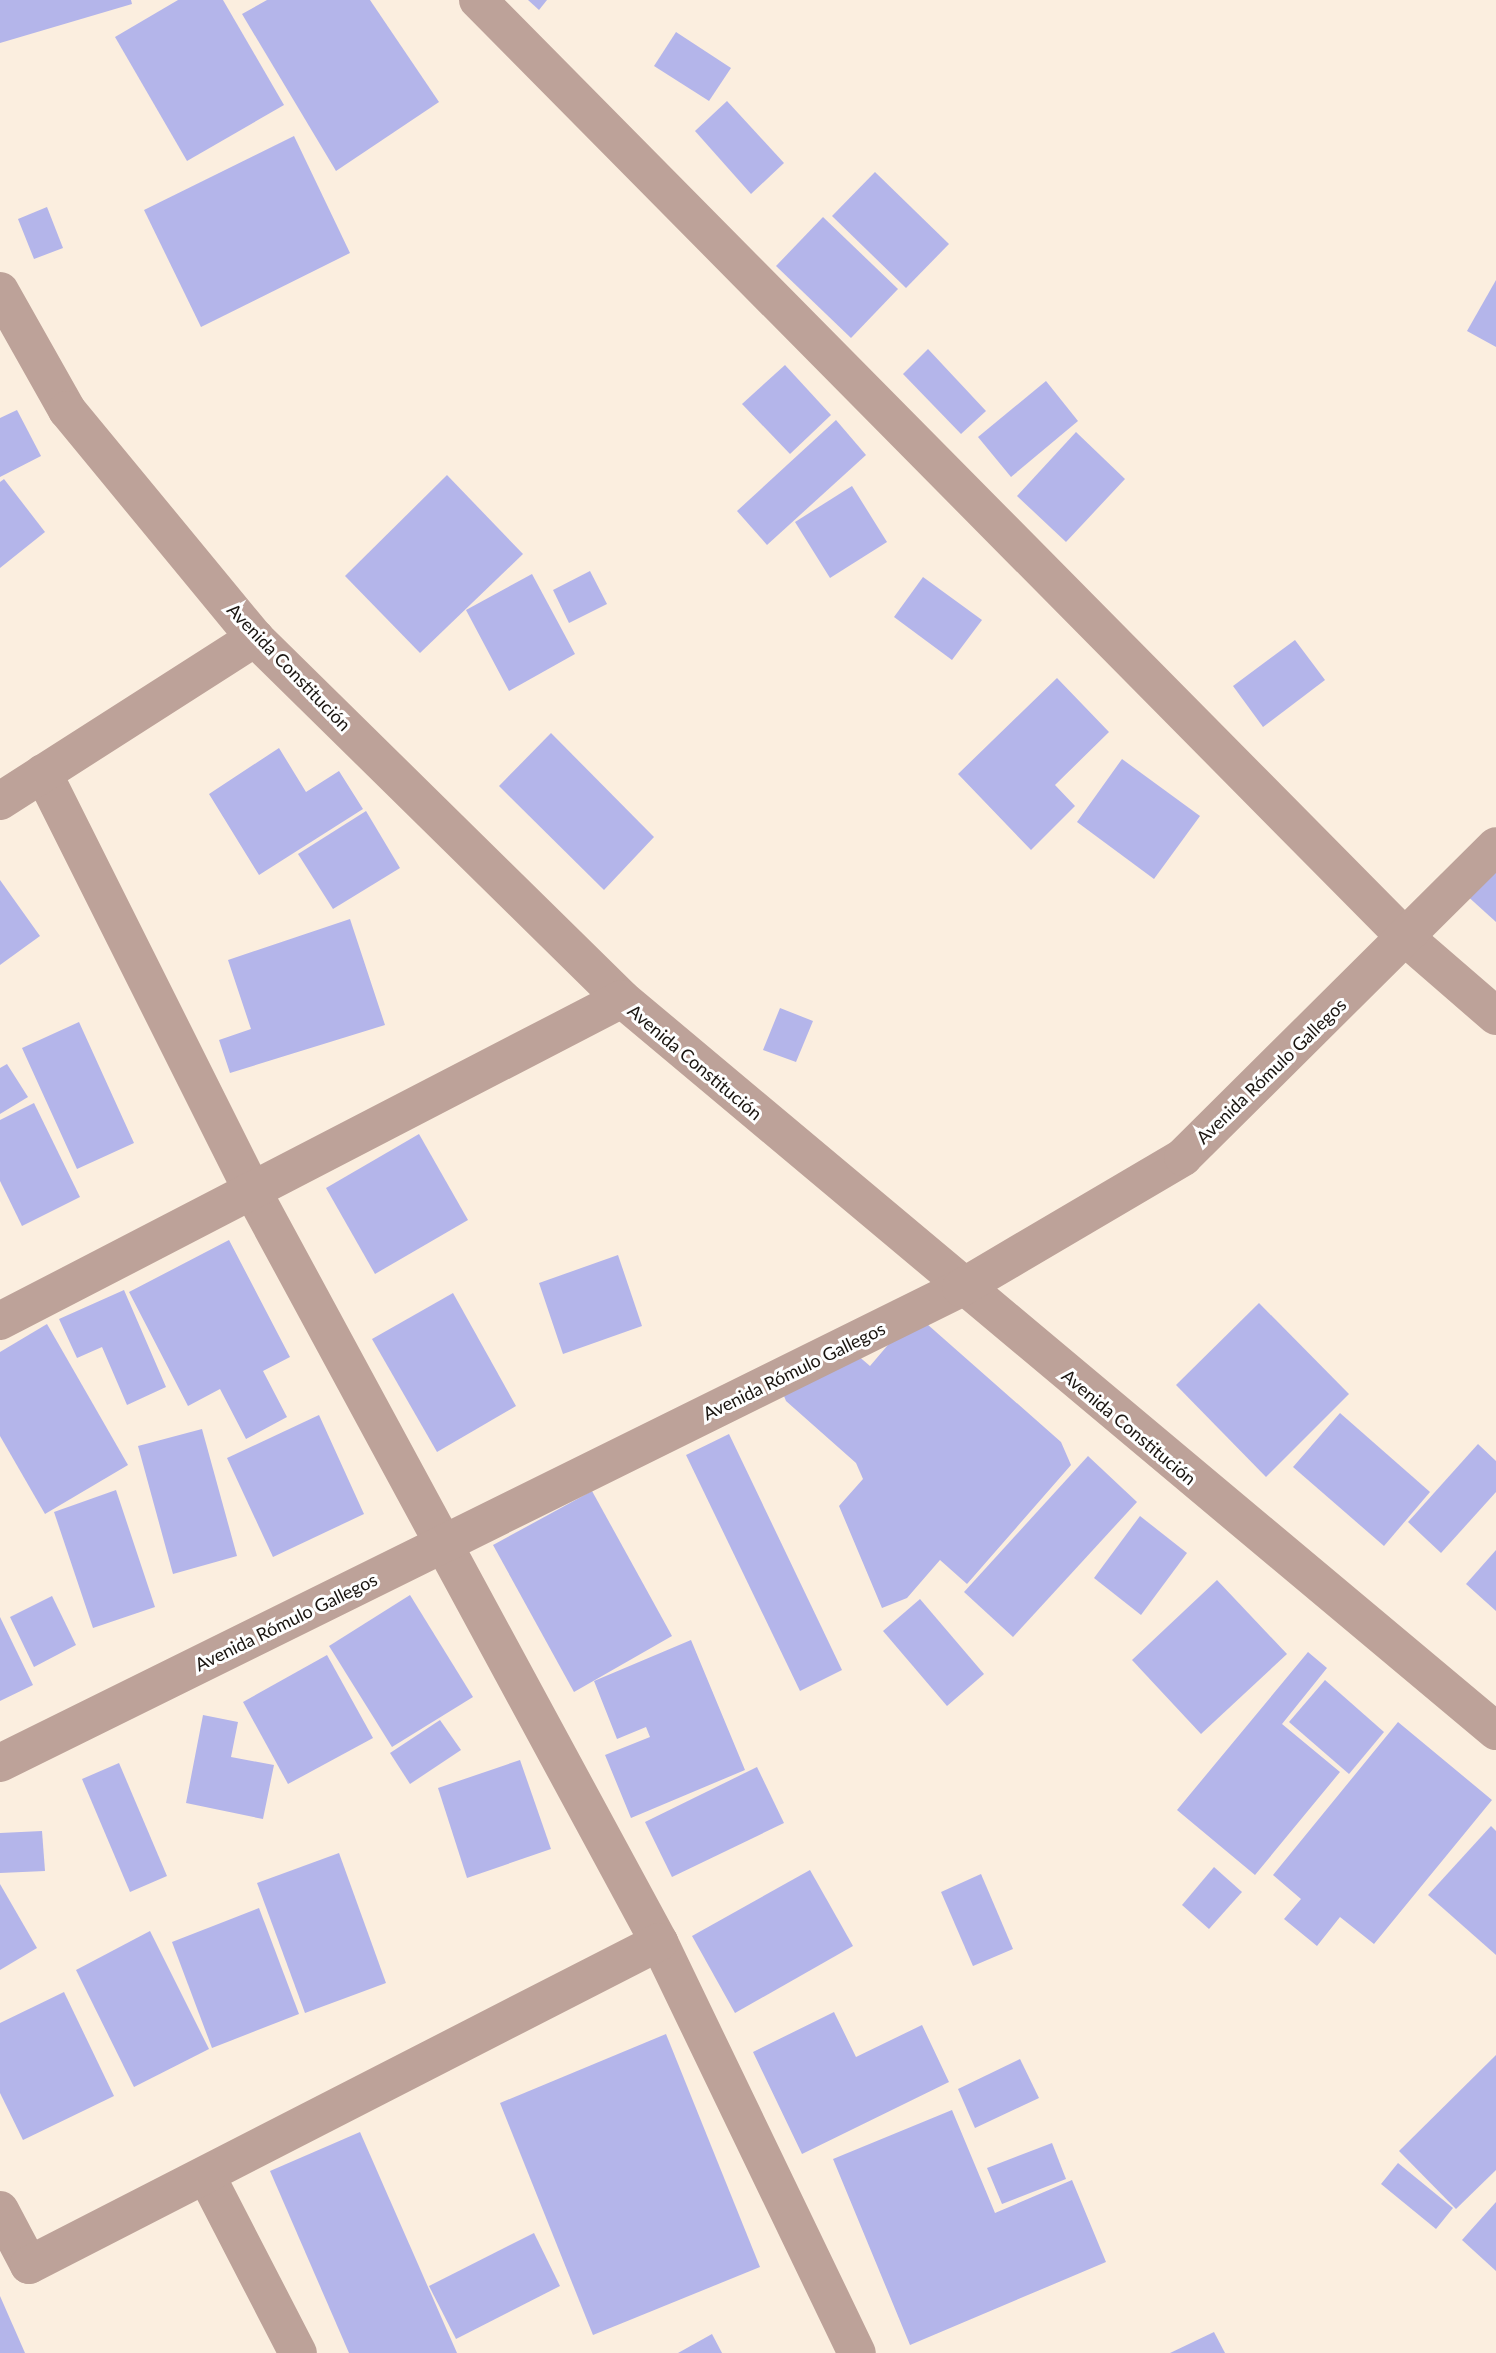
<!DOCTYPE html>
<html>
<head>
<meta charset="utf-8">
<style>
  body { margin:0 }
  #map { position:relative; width:1496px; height:2353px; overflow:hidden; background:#fbeedf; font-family:Lato,sans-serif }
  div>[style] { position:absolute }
  .building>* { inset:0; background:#b4b5ea }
  .minor>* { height:38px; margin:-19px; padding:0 19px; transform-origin:19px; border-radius:19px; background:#bda299 }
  span { translate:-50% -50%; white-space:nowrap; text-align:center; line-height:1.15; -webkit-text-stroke:6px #fefefe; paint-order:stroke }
  .street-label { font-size:18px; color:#19140f }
</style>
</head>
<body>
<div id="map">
  <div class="building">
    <div style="clip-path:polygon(0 0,131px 0,132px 4px,0 43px)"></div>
    <div style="clip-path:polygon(178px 0,223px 0,284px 105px,187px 161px,115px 37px)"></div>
    <div style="clip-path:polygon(267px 0,370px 0,439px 102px,336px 171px,242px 14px)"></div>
    <div style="clip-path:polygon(528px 0,547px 0,539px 10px)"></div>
    <div style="clip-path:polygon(676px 32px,731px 68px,709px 101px,654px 66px)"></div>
    <div style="clip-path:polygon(727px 101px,784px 163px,751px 194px,695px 131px)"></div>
    <div style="clip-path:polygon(294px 136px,350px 253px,201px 327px,144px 210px)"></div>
    <div style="clip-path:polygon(875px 172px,949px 244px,906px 288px,832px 216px)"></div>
    <div style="clip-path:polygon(47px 207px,63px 248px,34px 259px,18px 219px)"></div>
    <div style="clip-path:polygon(823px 217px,898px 289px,851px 338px,776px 266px)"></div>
    <div style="clip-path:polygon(1496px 280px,1496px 347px,1467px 331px)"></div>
    <div style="clip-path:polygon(928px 349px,986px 411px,961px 434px,903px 374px)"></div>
    <div style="clip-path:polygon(785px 365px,831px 415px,790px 454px,742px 404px)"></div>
    <div style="clip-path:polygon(1046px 381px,1078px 421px,1011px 477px,978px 437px)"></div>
    <div style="clip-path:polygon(17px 410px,41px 456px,0 477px,0 418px)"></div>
    <div style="clip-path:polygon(836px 420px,866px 455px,767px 545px,737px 511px)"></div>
    <div style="clip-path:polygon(1076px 432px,1125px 479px,1066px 542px,1017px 496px)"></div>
    <div style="clip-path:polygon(447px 475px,523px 554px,420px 653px,345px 576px)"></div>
    <div style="clip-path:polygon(4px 479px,45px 532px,0 568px,0 482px)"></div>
    <div style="clip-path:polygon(852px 486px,887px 542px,830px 578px,795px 522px)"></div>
    <div style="clip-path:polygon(590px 571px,607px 604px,569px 623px,553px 590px)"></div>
    <div style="clip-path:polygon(532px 574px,575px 654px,509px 691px,466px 610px)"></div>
    <div style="clip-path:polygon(923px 577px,982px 620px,952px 660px,894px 617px)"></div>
    <div style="clip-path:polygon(1295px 640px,1325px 680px,1263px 727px,1233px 686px)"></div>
    <div style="clip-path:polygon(1057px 678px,1109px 732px,1055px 785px,1075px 806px,1031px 850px,958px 774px)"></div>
    <div style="clip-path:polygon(551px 733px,654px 837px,604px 890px,499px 786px)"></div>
    <div style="clip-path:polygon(279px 748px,306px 792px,339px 771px,363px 809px,259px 875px,209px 794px)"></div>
    <div style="clip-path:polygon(1122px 759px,1200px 816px,1154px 879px,1077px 822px)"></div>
    <div style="clip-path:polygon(366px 811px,400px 868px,333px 909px,298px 854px)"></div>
    <div style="clip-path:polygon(1496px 858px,1496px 922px,1464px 893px)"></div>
    <div style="clip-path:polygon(0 880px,40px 936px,0 965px)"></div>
    <div style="clip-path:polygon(350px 919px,385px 1025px,230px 1073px,219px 1040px,251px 1029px,228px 960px)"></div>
    <div style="clip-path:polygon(780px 1008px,813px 1021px,796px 1062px,763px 1050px)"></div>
    <div style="clip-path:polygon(79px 1022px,134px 1143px,77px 1169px,22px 1048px)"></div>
    <div style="clip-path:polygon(7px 1064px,28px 1097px,0 1114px,0 1068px)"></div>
    <div style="clip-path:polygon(34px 1103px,80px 1197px,22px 1226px,0 1181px,0 1120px)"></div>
    <div style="clip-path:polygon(419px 1134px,468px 1220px,375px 1274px,326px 1188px)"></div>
    <div style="clip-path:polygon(229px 1240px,290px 1357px,263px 1371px,287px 1417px,246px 1439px,220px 1389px,188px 1406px,129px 1292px)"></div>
    <div style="clip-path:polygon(618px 1255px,642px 1326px,563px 1354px,539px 1283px)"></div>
    <div style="clip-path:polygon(124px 1290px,166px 1387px,127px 1405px,102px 1347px,77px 1358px,59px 1319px)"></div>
    <div style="clip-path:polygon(453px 1293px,516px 1406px,437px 1452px,372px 1339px)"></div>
    <div style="clip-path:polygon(1259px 1303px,1349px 1394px,1266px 1477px,1176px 1385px)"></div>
    <div style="clip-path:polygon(47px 1324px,128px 1465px,45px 1514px,0 1436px,0 1352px)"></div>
    <div style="clip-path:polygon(927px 1324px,1061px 1442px,1071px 1465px,967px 1584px,940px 1560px,907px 1598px,882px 1608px,839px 1506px,863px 1479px,856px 1463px,786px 1401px,780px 1386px,856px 1354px,870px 1366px,893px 1339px)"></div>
    <div style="clip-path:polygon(1340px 1413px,1430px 1492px,1384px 1546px,1293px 1467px)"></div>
    <div style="clip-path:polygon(319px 1415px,364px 1514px,273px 1557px,227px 1458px)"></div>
    <div style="clip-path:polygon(202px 1429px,237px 1556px,173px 1574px,138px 1446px)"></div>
    <div style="clip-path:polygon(729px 1434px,842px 1670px,800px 1691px,686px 1455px)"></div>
    <div style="clip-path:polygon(1478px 1444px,1496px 1461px,1496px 1492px,1441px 1553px,1408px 1522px)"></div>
    <div style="clip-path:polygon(1088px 1456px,1137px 1502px,1013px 1637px,964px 1592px)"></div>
    <div style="clip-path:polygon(116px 1490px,155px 1607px,93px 1628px,54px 1512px)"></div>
    <div style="clip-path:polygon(592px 1491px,672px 1636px,574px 1692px,493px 1545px)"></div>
    <div style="clip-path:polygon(1140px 1516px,1187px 1553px,1141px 1615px,1094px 1578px)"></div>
    <div style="clip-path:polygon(1496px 1550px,1496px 1611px,1466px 1584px)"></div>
    <div style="clip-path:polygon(1217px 1580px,1287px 1654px,1201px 1734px,1132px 1660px)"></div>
    <div style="clip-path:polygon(410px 1595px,473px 1697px,392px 1747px,329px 1646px)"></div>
    <div style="clip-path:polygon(52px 1596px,76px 1645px,34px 1667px,10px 1617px)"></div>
    <div style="clip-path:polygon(920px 1599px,984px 1674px,947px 1706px,883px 1631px)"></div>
    <div style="clip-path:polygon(0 1617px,33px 1685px,0 1701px)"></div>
    <div style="clip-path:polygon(691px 1640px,745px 1770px,631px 1818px,605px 1755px,650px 1737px,646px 1727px,617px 1739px,594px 1681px)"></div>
    <div style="clip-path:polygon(1308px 1652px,1327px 1668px,1282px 1724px,1340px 1772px,1255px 1875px,1177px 1810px)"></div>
    <div style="clip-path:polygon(327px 1655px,373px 1738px,288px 1784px,243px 1702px)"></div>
    <div style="clip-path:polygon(1325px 1680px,1384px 1732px,1349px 1774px,1289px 1722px)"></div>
    <div style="clip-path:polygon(203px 1715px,238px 1722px,231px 1757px,274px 1765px,263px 1819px,186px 1803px)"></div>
    <div style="clip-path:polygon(440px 1720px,461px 1750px,410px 1784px,390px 1753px)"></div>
    <div style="clip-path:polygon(1398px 1722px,1492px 1800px,1374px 1944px,1340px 1917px,1317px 1946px,1284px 1919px,1301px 1899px,1273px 1875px)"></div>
    <div style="clip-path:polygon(520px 1760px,551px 1849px,467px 1878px,438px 1788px)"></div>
    <div style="clip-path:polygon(119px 1763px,167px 1876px,130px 1892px,82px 1779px)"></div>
    <div style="clip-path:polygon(757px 1767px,784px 1823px,672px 1877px,645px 1822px)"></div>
    <div style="clip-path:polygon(1491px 1826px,1496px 1831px,1496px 1955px,1428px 1895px)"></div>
    <div style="clip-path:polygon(42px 1831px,45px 1871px,0 1873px,0 1833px)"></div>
    <div style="clip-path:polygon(339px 1853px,386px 1983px,305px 2013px,257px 1883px)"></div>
    <div style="clip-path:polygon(1214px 1867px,1242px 1892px,1209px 1929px,1182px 1905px)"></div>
    <div style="clip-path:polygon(810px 1870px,853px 1946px,735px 2013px,692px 1936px)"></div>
    <div style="clip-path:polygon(981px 1874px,1013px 1949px,973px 1966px,941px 1892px)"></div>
    <div style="clip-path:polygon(0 1884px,37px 1948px,0 1970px)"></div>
    <div style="clip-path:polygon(259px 1908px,299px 2014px,212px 2048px,172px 1942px)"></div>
    <div style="clip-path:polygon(150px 1931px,209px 2049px,134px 2087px,76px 1970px)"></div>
    <div style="clip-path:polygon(64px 1992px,114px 2096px,23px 2140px,0 2093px,0 2023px)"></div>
    <div style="clip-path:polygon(834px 2012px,856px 2057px,922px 2025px,949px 2082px,802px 2154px,753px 2052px)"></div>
    <div style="clip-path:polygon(666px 2034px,760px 2267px,593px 2335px,500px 2103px)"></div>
    <div style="clip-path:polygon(1496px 2055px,1496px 2170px,1456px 2209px,1399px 2151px)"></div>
    <div style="clip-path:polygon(1020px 2059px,1039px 2098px,975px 2128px,958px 2089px)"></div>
    <div style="clip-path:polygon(952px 2110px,995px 2213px,1072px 2180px,1106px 2262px,910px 2345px,833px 2159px)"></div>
    <div style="clip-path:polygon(360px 2132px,457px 2353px,349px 2353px,270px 2171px)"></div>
    <div style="clip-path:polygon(1052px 2143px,1066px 2179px,1002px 2204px,987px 2168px)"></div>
    <div style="clip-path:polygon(1398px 2163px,1453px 2208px,1436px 2229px,1381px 2184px)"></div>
    <div style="clip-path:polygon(1496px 2202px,1496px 2271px,1462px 2240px)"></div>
    <div style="clip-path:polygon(534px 2233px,560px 2286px,456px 2339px,429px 2286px)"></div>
    <div style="clip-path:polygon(0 2296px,25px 2353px,0 2353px)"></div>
    <div style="clip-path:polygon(1214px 2332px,1225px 2353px,1170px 2353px)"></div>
    <div style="clip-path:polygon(712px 2334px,722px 2353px,678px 2353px)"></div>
  </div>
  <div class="minor">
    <div style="left:478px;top:0;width:1319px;rotate:45.31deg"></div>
    <div style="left:1406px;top:938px;width:119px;rotate:40.9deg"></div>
    <div style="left:0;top:291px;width:137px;rotate:60.6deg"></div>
    <div style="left:67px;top:410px;width:296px;rotate:50.5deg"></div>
    <div style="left:255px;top:638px;width:515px;rotate:44.53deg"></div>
    <div style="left:622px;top:999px;width:1140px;rotate:39.95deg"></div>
    <div style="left:43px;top:773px;width:471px;rotate:63.4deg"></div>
    <div style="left:254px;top:1194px;width:851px;rotate:61.57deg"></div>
    <div style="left:659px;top:1942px;width:456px;rotate:64.3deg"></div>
    <div style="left:0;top:801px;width:303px;rotate:-32.6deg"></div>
    <div style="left:0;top:1321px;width:700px;rotate:-27.37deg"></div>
    <div style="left:0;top:1763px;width:1072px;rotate:-26.3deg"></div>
    <div style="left:961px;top:1288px;width:258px;rotate:-30.5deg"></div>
    <div style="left:1183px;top:1157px;width:441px;rotate:-44.8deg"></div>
    <div style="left:207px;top:2177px;width:198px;rotate:62.7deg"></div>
    <div style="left:0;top:2210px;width:62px;rotate:62.2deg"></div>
    <div style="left:29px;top:2265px;width:708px;rotate:-27.14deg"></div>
  </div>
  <div class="street-label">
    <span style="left:289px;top:667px;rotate:46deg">Avenida Constitución</span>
    <span style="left:695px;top:1062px;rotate:40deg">Avenida Constitución</span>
    <span style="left:1271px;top:1071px;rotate:-44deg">Avenida Rómulo Gallegos</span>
    <span style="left:794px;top:1371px;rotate:-26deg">Avenida Rómulo Gallegos</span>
    <span style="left:1129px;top:1427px;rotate:40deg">Avenida Constitución</span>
    <span style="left:286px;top:1622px;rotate:-26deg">Avenida Rómulo Gallegos</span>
  </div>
</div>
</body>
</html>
